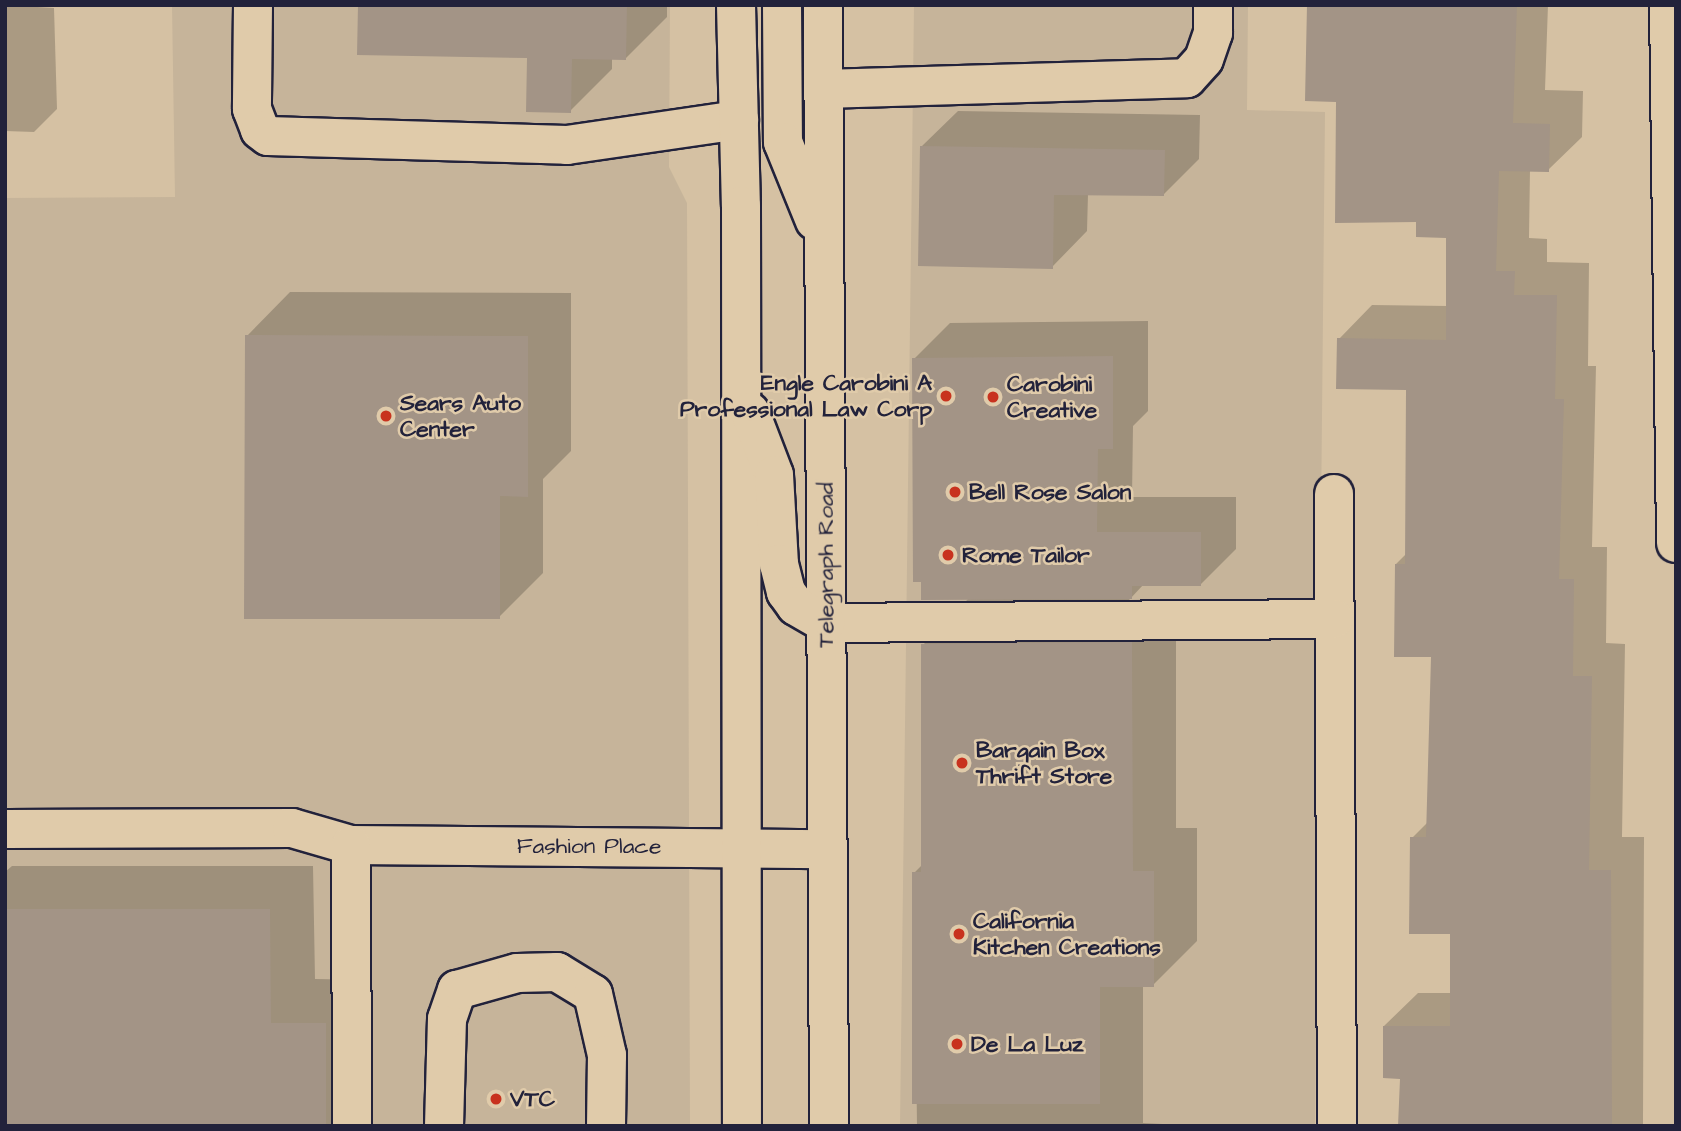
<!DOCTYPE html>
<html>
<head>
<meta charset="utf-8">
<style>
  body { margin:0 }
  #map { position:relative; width:1681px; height:1131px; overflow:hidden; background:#d5c1a3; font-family:"Architects Daughter",sans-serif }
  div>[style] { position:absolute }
  .built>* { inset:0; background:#c6b49a }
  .shadow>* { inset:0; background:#0003 }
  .building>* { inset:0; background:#a39486 }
  .roads { filter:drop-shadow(2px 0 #22223b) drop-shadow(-2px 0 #22223b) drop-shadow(0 2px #22223b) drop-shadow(0 -2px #22223b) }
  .minor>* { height:38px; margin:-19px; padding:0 19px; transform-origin:19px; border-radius:19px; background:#e0cbaa }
  .major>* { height:38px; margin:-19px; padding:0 19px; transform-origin:19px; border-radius:19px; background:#e0cbaa }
  .dots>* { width:19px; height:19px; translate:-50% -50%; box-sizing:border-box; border:4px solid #e0cbaa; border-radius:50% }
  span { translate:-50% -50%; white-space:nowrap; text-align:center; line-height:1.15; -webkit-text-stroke:5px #e0cbaa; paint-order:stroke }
  .poi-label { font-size:23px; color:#22223b; font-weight:700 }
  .right { translate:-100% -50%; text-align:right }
  .left { translate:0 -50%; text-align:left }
  .street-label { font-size:23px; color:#22223b }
  .frame { position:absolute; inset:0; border:7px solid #22223b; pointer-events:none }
</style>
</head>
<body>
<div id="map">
  <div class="built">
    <div style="clip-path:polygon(172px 5px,670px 5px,669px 167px,687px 203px,690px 1126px,5px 1126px,5px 198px,175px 197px)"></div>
    <div style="clip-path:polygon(914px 5px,1248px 5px,1247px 110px,1325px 112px,1315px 1126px,900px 1126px)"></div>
  </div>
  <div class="shadow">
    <div style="clip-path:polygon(5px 5px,54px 8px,57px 109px,34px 132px,5px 131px)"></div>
    <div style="clip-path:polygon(360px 5px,667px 5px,667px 17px,625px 59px,612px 58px,612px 69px,570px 111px,529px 56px)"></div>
    <div style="clip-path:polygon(1309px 5px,1548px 5px,1545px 90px,1583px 91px,1582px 137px,1548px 170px,1530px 170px,1529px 238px,1547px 239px,1547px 262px,1589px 263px,1588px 366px,1596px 366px,1592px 547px,1607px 547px,1606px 643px,1625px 644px,1622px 837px,1644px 837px,1643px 1126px,1400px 1126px,1402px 1077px,1384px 1026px,1418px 993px,1452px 993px,1452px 932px,1412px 838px,1429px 821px,1433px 655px,1396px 564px,1407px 553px,1408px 388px,1339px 339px,1372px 305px,1448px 306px,1448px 236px,1418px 221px,1338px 100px)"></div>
    <div style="clip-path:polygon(958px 111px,1200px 115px,1199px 159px,1163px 195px,1088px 194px,1087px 231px,1052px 267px,922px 146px)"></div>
    <div style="clip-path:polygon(290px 292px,571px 293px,571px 451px,543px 479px,543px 573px,499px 617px,247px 336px)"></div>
    <div style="clip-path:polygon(1148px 321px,1148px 411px,1133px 426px,1132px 497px,1236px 497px,1236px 549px,1200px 585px,1144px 584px,1129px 600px,1176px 599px,1176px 828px,1197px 828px,1197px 941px,1153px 985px,1143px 985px,1143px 1123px,1201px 1126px,917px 1126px,914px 873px,923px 864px,923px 645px,969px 598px,914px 359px,950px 323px)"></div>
    <div style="clip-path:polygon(12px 866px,313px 866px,315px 979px,369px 980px,357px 1126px,5px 1126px,5px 872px)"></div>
  </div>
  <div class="building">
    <div style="clip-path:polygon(358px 5px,627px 5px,626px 60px,572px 59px,571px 113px,526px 112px,527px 58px,357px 55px)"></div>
    <div style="clip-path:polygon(1307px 5px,1517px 5px,1513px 123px,1550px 124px,1549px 172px,1499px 171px,1496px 271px,1515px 271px,1514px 295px,1557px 295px,1555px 399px,1564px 399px,1559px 579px,1574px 579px,1573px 676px,1592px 676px,1589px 870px,1611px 870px,1612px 1126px,1398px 1126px,1400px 1079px,1383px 1078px,1383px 1026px,1450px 1026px,1450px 934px,1409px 934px,1410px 837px,1426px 837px,1431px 657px,1394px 657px,1395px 564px,1405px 564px,1406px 390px,1336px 389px,1337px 338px,1446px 340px,1446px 238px,1416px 237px,1416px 222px,1335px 223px,1336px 102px,1305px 101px)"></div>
    <div style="clip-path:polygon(920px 146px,1165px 150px,1164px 196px,1054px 195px,1053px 269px,918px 266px)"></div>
    <div style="clip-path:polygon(245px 335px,528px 336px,528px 497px,500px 496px,500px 619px,244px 619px)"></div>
    <div style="clip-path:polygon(1113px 356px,1113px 449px,1098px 449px,1097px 532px,1201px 532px,1201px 586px,1132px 586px,1132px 599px,921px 600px,921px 582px,913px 582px,912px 358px)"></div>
    <div style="clip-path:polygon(1132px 642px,1133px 871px,1154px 871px,1154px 987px,1100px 987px,1100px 1104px,912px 1104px,912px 872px,921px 872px,921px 644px)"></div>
    <div style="clip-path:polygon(5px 909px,270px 909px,271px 1023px,326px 1023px,326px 1126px,5px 1126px)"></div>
  </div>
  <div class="roads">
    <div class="minor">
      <div style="left:253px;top:5px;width:104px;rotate:90.6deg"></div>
      <div style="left:252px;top:109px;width:22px;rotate:69deg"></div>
      <div style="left:260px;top:130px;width:10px;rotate:37deg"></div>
      <div style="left:268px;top:136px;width:299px;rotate:1.7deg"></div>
      <div style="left:567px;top:145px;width:174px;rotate:-8.3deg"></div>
      <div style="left:1669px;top:5px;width:538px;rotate:89.25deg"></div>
      <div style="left:823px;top:89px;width:364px;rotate:-1.7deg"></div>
      <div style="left:1187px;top:78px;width:25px;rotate:-48deg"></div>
      <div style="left:1204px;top:59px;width:28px;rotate:-71deg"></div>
      <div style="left:1213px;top:33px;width:28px;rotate:-90deg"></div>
      <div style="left:1334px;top:494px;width:632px;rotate:89.73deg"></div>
      <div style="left:825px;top:623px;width:509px;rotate:-0.45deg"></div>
      <div style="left:5px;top:829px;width:287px;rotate:-0.2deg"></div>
      <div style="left:292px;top:828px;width:61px;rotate:16.1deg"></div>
      <div style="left:351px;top:845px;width:476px;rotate:0.5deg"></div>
      <div style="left:351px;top:845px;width:281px;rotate:89.8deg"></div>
      <div style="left:444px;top:1126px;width:107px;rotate:-88.4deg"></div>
      <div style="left:447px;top:1019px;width:31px;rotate:-71deg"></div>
      <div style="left:457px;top:990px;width:62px;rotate:-15.8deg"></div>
      <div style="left:517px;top:973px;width:40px;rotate:-1.4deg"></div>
      <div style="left:557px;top:972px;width:42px;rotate:31.4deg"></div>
      <div style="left:593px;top:994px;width:63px;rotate:77.1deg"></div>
      <div style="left:607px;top:1055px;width:71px;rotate:90.8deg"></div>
    </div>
    <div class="major">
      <div style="left:736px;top:5px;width:201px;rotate:88.6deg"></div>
      <div style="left:741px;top:206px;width:920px;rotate:89.94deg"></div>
      <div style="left:782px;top:5px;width:137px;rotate:89.6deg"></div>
      <div style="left:783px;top:142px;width:85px;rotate:67.9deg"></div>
      <div style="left:823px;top:5px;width:1121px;rotate:89.69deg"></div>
      <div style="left:750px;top:412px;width:67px;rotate:69.1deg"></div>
      <div style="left:774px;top:475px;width:89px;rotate:86.8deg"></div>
      <div style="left:779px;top:564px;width:29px;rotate:76deg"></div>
      <div style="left:786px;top:592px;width:17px;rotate:54deg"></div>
      <div style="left:796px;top:606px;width:34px;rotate:30deg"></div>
    </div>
  </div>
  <div class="dots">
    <div style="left:946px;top:396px;background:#c8321e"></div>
    <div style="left:993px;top:397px;background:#c8321e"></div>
    <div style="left:386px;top:416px;background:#c8321e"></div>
    <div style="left:955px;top:492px;background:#c8321e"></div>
    <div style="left:948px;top:555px;background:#c8321e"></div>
    <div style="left:962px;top:763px;background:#c8321e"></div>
    <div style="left:959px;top:934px;background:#c8321e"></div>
    <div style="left:957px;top:1044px;background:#c8321e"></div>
    <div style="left:496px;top:1099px;background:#c8321e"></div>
  </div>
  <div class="poi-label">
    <span class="right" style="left:932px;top:396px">Engle Carobini A<br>Professional Law Corp</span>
    <span class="left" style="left:1007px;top:397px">Carobini<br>Creative</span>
    <span class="left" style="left:400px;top:416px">Sears Auto<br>Center</span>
    <span class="left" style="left:969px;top:492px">Bell Rose Salon</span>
    <span class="left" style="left:962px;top:555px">Rome Tailor</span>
    <span class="left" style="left:976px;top:763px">Bargain Box<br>Thrift Store</span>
    <span class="left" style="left:973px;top:934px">California<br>Kitchen Creations</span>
    <span class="left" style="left:971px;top:1044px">De La Luz</span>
    <span class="left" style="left:510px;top:1099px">VTC</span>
  </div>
  <div class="street-label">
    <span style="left:826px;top:565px;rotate:-90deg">Telegraph Road</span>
    <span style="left:589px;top:846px">Fashion Place</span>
  </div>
  <div class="frame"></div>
</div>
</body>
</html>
